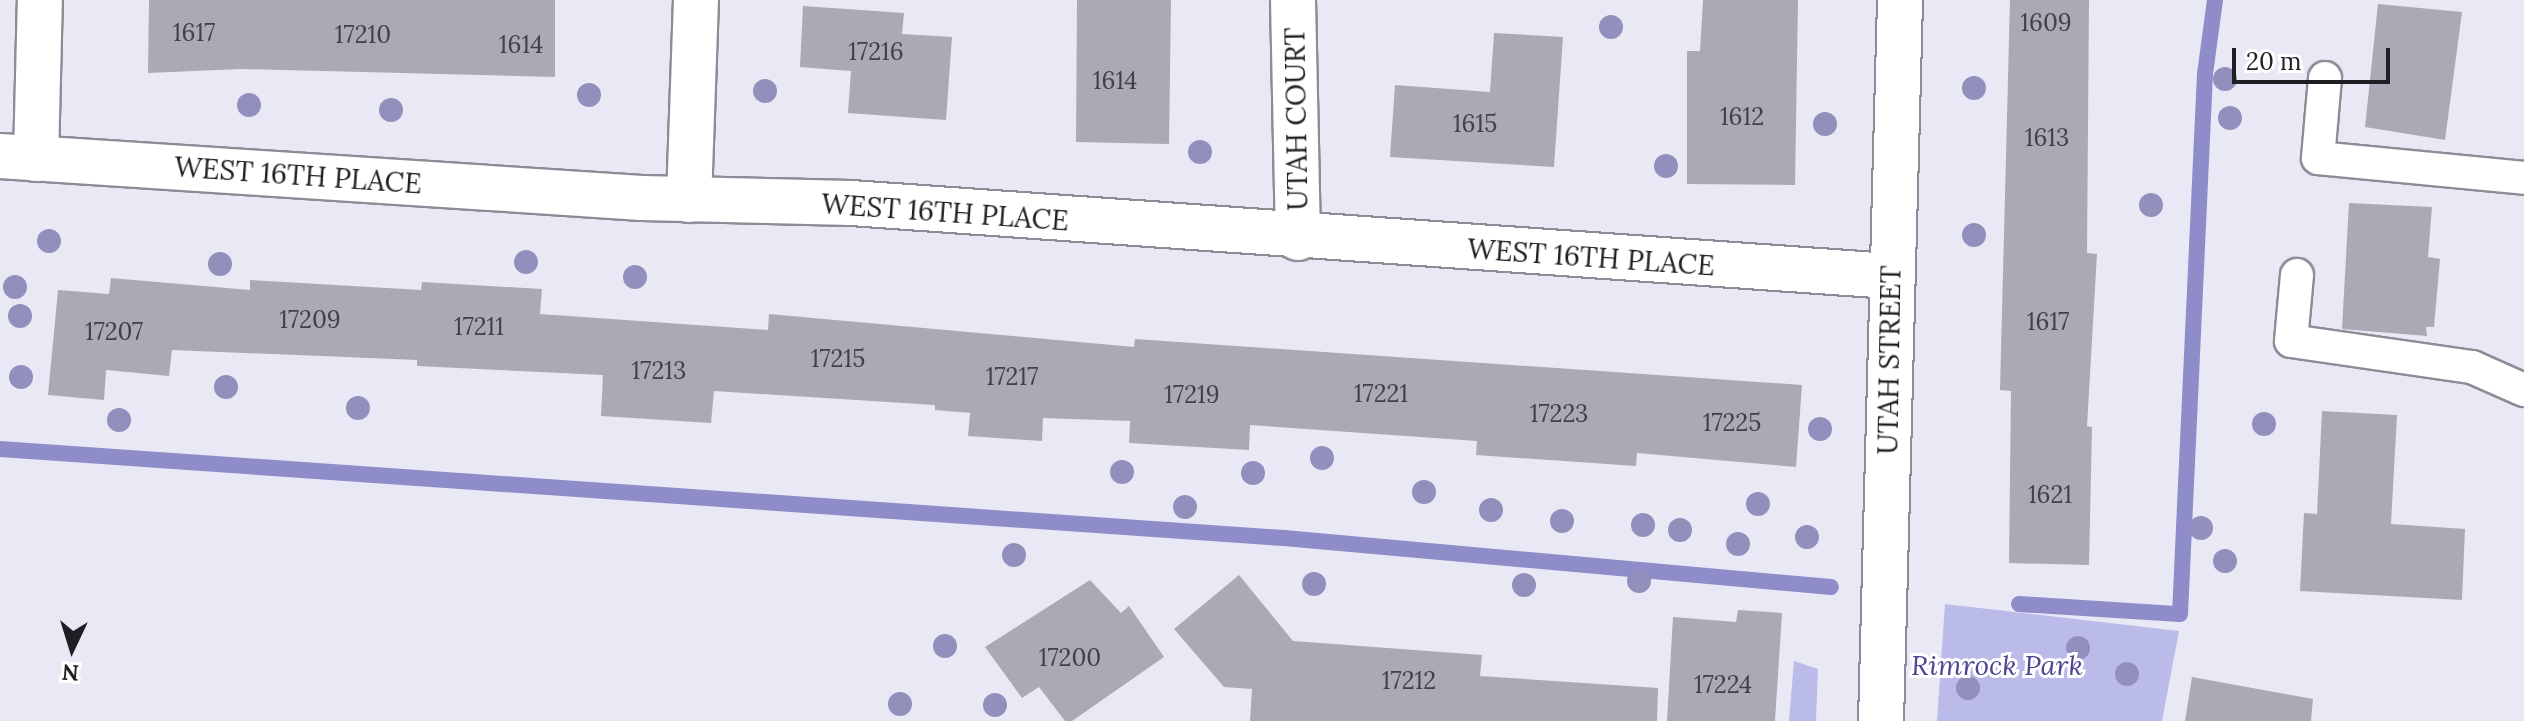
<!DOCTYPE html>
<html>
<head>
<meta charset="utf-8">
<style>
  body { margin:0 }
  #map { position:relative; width:2524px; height:721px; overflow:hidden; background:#e9e9f5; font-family:Lora,serif }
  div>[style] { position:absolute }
  .green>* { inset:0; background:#bbbbea }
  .stream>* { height:16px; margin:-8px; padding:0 8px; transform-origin:8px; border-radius:8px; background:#8e8cc9 }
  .building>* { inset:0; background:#aaaab6 }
  .roads { filter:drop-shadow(2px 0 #8c8c97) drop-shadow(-2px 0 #8c8c97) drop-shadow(0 2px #8c8c97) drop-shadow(0 -2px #8c8c97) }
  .service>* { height:32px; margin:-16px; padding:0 16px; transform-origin:16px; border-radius:16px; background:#fff }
  .minor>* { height:44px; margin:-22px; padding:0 22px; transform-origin:22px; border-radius:22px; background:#fff }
  .trees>* { width:24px; height:24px; margin:-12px; border-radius:50%; background:#938fbd }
  span { translate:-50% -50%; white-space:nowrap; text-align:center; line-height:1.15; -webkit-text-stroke:6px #fff; paint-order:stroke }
  .number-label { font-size:24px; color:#414148 }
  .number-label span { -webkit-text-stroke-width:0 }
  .street-label { font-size:28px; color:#1e1e23 }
  .park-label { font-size:28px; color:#4d4590; font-style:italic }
  .north { position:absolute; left:32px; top:609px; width:80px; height:80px; -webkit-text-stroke:6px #fff; paint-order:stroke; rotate:184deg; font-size:22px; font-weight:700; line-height:32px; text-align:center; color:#1e1e23 }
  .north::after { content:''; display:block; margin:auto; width:28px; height:36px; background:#1e1e23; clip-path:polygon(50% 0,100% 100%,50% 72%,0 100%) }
  .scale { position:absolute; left:2232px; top:48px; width:158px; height:36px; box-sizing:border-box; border:4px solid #1e1e23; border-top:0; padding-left:10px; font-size:24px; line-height:28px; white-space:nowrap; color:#1e1e23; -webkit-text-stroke:6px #fff; paint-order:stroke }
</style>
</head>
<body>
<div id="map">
  <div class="green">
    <div style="clip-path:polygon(1945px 604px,2179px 631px,2162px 721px,1937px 721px)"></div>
    <div style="clip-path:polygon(1794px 661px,1818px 669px,1816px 721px,1789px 721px)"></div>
  </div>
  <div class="stream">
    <div style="left:0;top:449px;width:1287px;rotate:3.97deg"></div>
    <div style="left:1284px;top:538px;width:549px;rotate:5.12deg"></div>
    <div style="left:2019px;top:604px;width:161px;rotate:3.6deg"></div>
    <div style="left:2180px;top:614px;width:541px;rotate:-87.35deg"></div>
    <div style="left:2205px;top:74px;width:75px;rotate:-82.3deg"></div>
  </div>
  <div class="building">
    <div style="clip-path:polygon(149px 0,555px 0,555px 77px,240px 69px,148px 73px)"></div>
    <div style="clip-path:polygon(1077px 0,1171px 0,1169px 144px,1076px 142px)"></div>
    <div style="clip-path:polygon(1703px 0,1798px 0,1795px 185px,1687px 184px,1687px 51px,1700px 51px)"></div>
    <div style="clip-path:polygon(2010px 0,2089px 0,2087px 253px,2097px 254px,2087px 426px,2092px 427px,2089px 565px,2009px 563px,2011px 391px,2000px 390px)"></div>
    <div style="clip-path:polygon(2378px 4px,2462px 12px,2445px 140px,2365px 127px)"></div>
    <div style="clip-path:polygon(803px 6px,904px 13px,902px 34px,952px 37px,946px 120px,848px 113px,851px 71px,800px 67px)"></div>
    <div style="clip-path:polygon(1494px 33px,1563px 37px,1554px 167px,1390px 157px,1395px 85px,1490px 92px)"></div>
    <div style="clip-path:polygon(2349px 203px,2432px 207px,2428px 257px,2440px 259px,2434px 327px,2426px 327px,2427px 336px,2342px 329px)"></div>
    <div style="clip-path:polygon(111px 278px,250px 290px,250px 280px,421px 290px,422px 282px,542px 289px,540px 314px,768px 330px,769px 314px,1134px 347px,1135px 339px,1802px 385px,1796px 467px,1637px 453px,1636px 466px,1476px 455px,1477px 441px,1250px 425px,1249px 450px,1129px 443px,1130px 421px,1043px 418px,1042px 441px,968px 436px,970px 413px,935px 410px,935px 405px,714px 391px,711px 423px,601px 416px,603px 375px,417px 366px,417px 360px,172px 350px,169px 376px,106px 370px,104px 400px,48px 395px,58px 290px,109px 294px)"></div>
    <div style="clip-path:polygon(2322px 411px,2397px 415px,2391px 524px,2465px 529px,2462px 600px,2300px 591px,2304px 513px,2317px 514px)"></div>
    <div style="clip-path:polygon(1239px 575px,1293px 641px,1482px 655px,1480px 676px,1658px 688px,1657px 721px,1250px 721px,1252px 689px,1224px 687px,1174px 629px)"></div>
    <div style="clip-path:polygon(1090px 580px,1121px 613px,1129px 606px,1164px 657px,1072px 721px,1065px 721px,1039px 687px,1022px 698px,985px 647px)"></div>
    <div style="clip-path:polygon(1738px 610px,1782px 613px,1775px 721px,1667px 721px,1673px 617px,1736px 622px)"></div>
    <div style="clip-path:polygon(2192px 677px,2313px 699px,2311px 721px,2185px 721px)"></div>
  </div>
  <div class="roads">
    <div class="service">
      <div style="left:2325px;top:78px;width:80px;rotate:95deg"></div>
      <div style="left:2318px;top:158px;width:207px;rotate:5.5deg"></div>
      <div style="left:2297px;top:275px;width:66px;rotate:95.2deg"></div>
      <div style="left:2291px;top:341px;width:183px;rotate:8.2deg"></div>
      <div style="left:2472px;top:367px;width:57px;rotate:23.9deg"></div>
    </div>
    <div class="minor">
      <div style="left:1293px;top:0;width:238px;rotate:88.8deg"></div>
      <div style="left:0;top:156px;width:643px;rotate:3.74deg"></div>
      <div style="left:642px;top:198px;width:209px;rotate:1.4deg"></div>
      <div style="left:851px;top:203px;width:1041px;rotate:4.02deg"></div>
      <div style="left:36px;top:159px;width:159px;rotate:-88.6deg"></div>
      <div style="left:689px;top:200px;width:200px;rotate:-88deg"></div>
      <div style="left:1881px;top:721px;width:721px;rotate:-88.49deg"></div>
    </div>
  </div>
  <div class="trees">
    <div style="left:1611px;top:27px"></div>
    <div style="left:2225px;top:79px"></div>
    <div style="left:1974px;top:88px"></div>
    <div style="left:765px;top:91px"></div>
    <div style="left:589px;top:95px"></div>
    <div style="left:249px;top:105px"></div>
    <div style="left:391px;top:110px"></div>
    <div style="left:2230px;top:118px"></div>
    <div style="left:1825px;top:124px"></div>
    <div style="left:1200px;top:152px"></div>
    <div style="left:1666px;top:166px"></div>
    <div style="left:2151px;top:205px"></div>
    <div style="left:1974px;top:235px"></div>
    <div style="left:49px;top:241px"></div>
    <div style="left:526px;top:262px"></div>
    <div style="left:220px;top:264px"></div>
    <div style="left:635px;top:277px"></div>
    <div style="left:15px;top:287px"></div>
    <div style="left:20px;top:316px"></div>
    <div style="left:21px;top:377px"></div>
    <div style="left:226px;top:387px"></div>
    <div style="left:358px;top:408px"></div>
    <div style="left:119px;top:420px"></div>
    <div style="left:2264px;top:424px"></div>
    <div style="left:1820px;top:429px"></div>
    <div style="left:1322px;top:458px"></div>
    <div style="left:1122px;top:472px"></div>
    <div style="left:1253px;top:473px"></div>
    <div style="left:1424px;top:492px"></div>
    <div style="left:1758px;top:504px"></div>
    <div style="left:1185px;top:507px"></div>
    <div style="left:1491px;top:510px"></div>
    <div style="left:1562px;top:521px"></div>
    <div style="left:1643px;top:525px"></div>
    <div style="left:2201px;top:528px"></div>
    <div style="left:1680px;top:530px"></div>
    <div style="left:1807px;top:537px"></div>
    <div style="left:1738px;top:544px"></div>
    <div style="left:1014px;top:555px"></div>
    <div style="left:2225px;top:561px"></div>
    <div style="left:1639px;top:581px"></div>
    <div style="left:1314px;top:584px"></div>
    <div style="left:1524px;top:585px"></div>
    <div style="left:945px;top:646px"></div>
    <div style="left:2078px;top:648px"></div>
    <div style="left:2127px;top:674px"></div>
    <div style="left:1968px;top:688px"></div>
    <div style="left:900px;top:704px"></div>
    <div style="left:995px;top:705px"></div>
  </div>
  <div class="number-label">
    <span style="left:2046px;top:23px">1609</span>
    <span style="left:194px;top:33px">1617</span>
    <span style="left:363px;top:35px">17210</span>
    <span style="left:521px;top:45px">1614</span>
    <span style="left:876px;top:52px">17216</span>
    <span style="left:1115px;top:81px">1614</span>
    <span style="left:1742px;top:117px">1612</span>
    <span style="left:1475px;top:124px">1615</span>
    <span style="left:2047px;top:138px">1613</span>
    <span style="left:310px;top:320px">17209</span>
    <span style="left:2048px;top:322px">1617</span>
    <span style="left:479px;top:327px">17211</span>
    <span style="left:114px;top:332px">17207</span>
    <span style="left:838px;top:359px">17215</span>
    <span style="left:659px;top:371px">17213</span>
    <span style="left:1012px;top:377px">17217</span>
    <span style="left:1381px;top:394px">17221</span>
    <span style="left:1192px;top:395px">17219</span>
    <span style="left:1559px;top:414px">17223</span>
    <span style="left:1732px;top:423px">17225</span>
    <span style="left:2050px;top:495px">1621</span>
    <span style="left:1070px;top:658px">17200</span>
    <span style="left:1409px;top:681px">17212</span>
    <span style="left:1723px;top:685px">17224</span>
  </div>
  <div class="street-label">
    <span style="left:1296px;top:119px;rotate:-91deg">UTAH COURT</span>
    <span style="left:298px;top:175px;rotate:4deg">WEST 16TH PLACE</span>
    <span style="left:945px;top:212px;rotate:4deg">WEST 16TH PLACE</span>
    <span style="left:1591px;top:257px;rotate:4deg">WEST 16TH PLACE</span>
    <span style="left:1889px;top:360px;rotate:-89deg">UTAH STREET</span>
  </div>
  <div class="park-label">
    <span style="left:1997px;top:665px">Rimrock Park</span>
  </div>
  <div class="north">N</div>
  <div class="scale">20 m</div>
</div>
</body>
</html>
